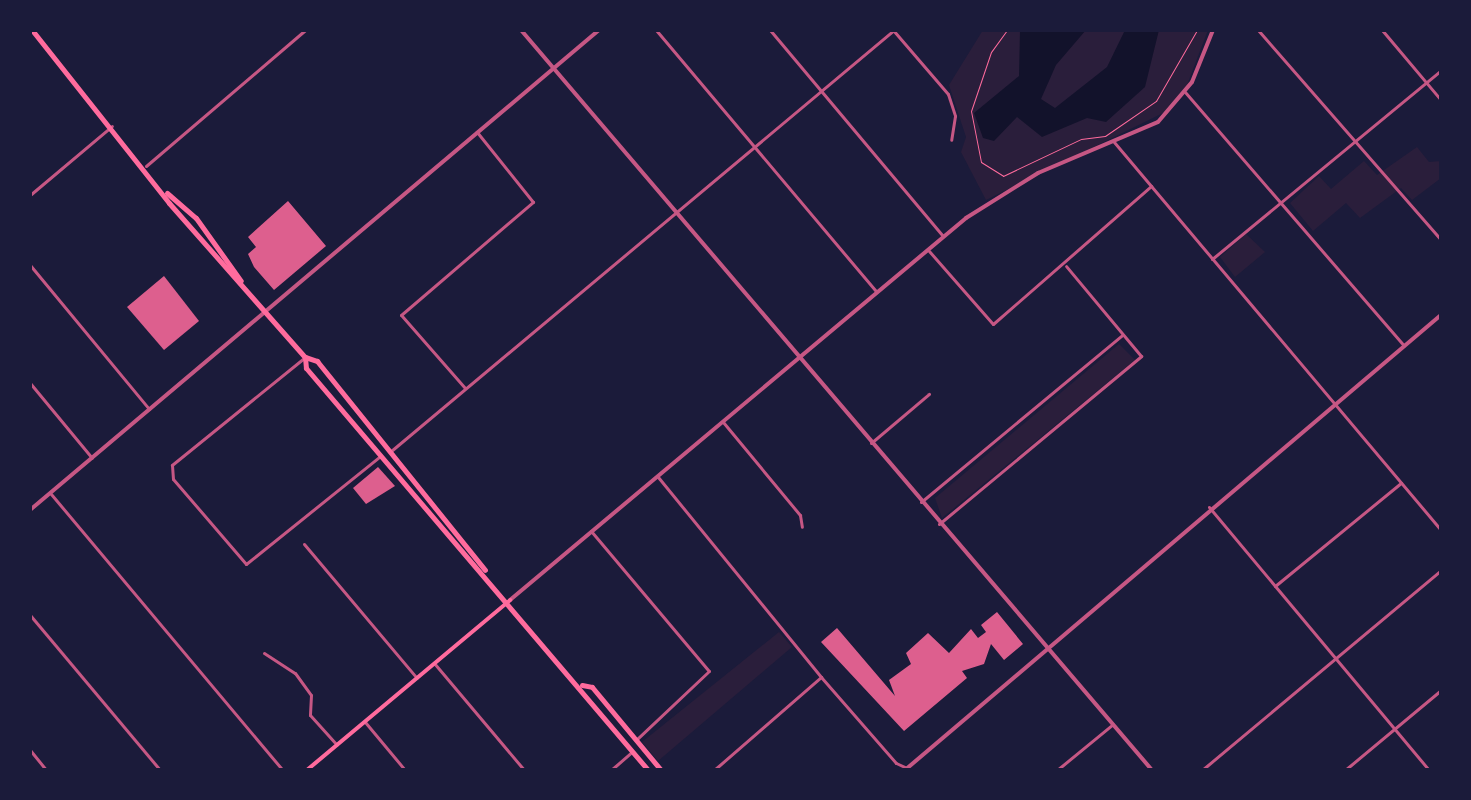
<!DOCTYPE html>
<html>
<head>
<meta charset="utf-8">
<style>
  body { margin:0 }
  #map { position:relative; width:1471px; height:800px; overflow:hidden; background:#1b1b3a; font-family:Jost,sans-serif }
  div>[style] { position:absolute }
  .green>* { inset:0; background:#2a1e3b }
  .water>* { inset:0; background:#12122b }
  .building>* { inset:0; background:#dd5f8e }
  .path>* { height:1px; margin:-0.5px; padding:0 0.5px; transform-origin:0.5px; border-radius:0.5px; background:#ff6b9d }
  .minor>* { height:3px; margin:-1.5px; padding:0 1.5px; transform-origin:1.5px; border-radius:1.5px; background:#c65784 }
  .tertiary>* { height:4px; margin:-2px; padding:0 2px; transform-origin:2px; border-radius:2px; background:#c65784 }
  .secondary>* { height:4px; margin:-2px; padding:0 2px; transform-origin:2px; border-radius:2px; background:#ff6b9d }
  .primary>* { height:5px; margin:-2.5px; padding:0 2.5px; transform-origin:2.5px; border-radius:2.5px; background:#ff6b9d }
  span { translate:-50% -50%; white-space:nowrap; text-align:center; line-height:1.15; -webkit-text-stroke:6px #1b1b3a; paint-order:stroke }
  .frame { position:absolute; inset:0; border:32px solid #1b1b3a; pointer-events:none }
</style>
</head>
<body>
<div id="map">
  <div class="green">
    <div style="clip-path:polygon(983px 30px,1208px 30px,1187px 85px,1165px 112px,986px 200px,961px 152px,966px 137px,949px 85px)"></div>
    <div style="clip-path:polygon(1417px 147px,1429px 162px,1441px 161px,1441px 178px,1412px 200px,1401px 188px,1360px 218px,1346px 203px,1313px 231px,1290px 203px,1319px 176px,1331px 189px,1364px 161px,1377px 175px)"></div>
    <div style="clip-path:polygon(1246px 234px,1265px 252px,1235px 277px,1220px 257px)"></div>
    <div style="clip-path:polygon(1119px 344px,1135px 360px,942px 518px,935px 498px)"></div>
    <div style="clip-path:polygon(779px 632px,792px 647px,658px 761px,642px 742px)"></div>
  </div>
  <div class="water">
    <div style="clip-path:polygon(1020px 30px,1086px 30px,1056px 65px,1041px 99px,1055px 108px,1107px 67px,1125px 30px,1159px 30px,1145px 87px,1106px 122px,1087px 118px,1042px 137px,1017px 117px,994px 141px,983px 138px,974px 113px,1019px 76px)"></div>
  </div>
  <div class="building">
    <div style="clip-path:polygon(288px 201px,326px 246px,274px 290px,254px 267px,248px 254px,256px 247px,248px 237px)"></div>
    <div style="clip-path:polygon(164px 276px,199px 321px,164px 350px,127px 307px)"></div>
    <div style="clip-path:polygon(378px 467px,395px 486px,366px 504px,353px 488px)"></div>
    <div style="clip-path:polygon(997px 612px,1023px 644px,1004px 660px,991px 644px,984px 664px,962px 671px,967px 678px,904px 731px,821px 642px,837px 628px,895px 696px,889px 680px,911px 664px,906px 653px,928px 633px,949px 653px,971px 629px,978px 638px,986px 632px,981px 625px)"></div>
  </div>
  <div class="path">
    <div style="left:1007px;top:30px;width:27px;rotate:126deg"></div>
    <div style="left:991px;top:52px;width:62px;rotate:108.7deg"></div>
    <div style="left:971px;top:111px;width:52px;rotate:78.9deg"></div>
    <div style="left:981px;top:162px;width:26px;rotate:32deg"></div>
    <div style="left:1003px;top:176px;width:86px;rotate:-25.4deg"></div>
    <div style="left:1081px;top:139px;width:24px;rotate:-7deg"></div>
    <div style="left:1105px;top:136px;width:62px;rotate:-34.5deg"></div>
    <div style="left:1156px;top:101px;width:82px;rotate:-60deg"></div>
  </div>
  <div class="minor">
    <div style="left:656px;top:30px;width:341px;rotate:49.9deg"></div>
    <div style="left:770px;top:30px;width:269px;rotate:50deg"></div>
    <div style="left:893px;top:30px;width:84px;rotate:49.3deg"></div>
    <div style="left:948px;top:94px;width:23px;rotate:72deg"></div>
    <div style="left:955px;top:116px;width:24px;rotate:99deg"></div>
    <div style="left:1258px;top:30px;width:279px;rotate:48.9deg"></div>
    <div style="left:1382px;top:30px;width:92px;rotate:49.9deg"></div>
    <div style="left:1185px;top:92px;width:335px;rotate:49.2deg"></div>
    <div style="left:1114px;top:142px;width:507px;rotate:49.88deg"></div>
    <div style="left:146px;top:166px;width:209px;rotate:-40.5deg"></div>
    <div style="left:30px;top:195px;width:107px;rotate:-40.1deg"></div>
    <div style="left:929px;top:251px;width:97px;rotate:48.8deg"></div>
    <div style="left:993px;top:324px;width:210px;rotate:-41.1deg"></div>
    <div style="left:1212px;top:259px;width:297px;rotate:-39.5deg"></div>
    <div style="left:30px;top:265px;width:187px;rotate:50.4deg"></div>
    <div style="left:304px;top:358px;width:170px;rotate:141deg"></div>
    <div style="left:172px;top:465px;width:14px;rotate:86deg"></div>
    <div style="left:173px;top:479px;width:112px;rotate:49.3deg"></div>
    <div style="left:246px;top:564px;width:171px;rotate:-38.8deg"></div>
    <div style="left:30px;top:383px;width:97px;rotate:50.4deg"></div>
    <div style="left:465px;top:388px;width:97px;rotate:-131.2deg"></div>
    <div style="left:401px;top:315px;width:174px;rotate:-40.6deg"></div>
    <div style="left:533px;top:202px;width:90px;rotate:-128.7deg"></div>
    <div style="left:723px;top:422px;width:121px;rotate:50.4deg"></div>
    <div style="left:800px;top:515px;width:12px;rotate:81deg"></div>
    <div style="left:871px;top:443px;width:76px;rotate:-40.2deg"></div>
    <div style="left:391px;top:451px;width:656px;rotate:-39.93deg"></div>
    <div style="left:658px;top:477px;width:258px;rotate:50.8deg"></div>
    <div style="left:821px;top:677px;width:114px;rotate:48.9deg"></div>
    <div style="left:896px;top:763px;width:17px;rotate:25deg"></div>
    <div style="left:51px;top:494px;width:361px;rotate:50deg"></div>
    <div style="left:921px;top:502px;width:261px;rotate:-39.7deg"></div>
    <div style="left:1209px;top:507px;width:343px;rotate:50.1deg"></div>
    <div style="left:939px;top:524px;width:263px;rotate:-39.7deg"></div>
    <div style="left:1141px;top:356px;width:117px;rotate:-129.8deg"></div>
    <div style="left:591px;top:531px;width:183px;rotate:49.9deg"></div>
    <div style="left:709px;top:671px;width:100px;rotate:136.6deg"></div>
    <div style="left:304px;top:544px;width:175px;rotate:49.9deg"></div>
    <div style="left:1275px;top:586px;width:163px;rotate:-39.3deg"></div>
    <div style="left:30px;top:615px;width:202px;rotate:50deg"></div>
    <div style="left:264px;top:653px;width:37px;rotate:33deg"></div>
    <div style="left:295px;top:673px;width:27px;rotate:54deg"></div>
    <div style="left:311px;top:695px;width:20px;rotate:93deg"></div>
    <div style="left:310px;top:715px;width:40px;rotate:48deg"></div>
    <div style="left:434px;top:663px;width:140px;rotate:49.9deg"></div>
    <div style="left:365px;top:722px;width:62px;rotate:50.2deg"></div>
    <div style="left:30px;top:750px;width:26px;rotate:51deg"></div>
    <div style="left:611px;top:770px;width:28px;rotate:-41deg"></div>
    <div style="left:714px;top:770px;width:142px;rotate:-41deg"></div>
    <div style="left:1057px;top:770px;width:72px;rotate:-39.4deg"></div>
    <div style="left:1202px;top:770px;width:312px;rotate:-39.9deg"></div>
    <div style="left:1345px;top:770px;width:125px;rotate:-39.8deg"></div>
  </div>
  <div class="tertiary">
    <div style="left:521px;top:30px;width:973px;rotate:49.55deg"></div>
    <div style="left:30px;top:510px;width:744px;rotate:-40.15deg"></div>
    <div style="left:510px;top:600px;width:595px;rotate:-39.95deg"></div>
    <div style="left:966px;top:218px;width:85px;rotate:-32deg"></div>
    <div style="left:1038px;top:173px;width:130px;rotate:-23deg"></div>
    <div style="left:1158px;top:122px;width:52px;rotate:-49.6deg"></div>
    <div style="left:1192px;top:82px;width:56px;rotate:-68deg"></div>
    <div style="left:905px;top:770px;width:703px;rotate:-40.33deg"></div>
  </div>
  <div class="secondary">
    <div style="left:307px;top:770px;width:265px;rotate:-39.9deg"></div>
  </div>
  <div class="primary">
    <div style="left:32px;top:30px;width:221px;rotate:51.6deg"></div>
    <div style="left:169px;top:203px;width:205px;rotate:48.6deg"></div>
    <div style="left:305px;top:357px;width:13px;rotate:18deg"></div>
    <div style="left:317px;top:361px;width:268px;rotate:51.2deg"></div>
    <div style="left:167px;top:193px;width:38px;rotate:41deg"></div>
    <div style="left:196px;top:218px;width:77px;rotate:54.5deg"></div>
    <div style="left:305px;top:357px;width:11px;rotate:85deg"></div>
    <div style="left:306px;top:368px;width:528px;rotate:49.61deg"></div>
    <div style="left:582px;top:685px;width:10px;rotate:11deg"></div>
    <div style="left:592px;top:687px;width:108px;rotate:50.3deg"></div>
  </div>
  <div class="frame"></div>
</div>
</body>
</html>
